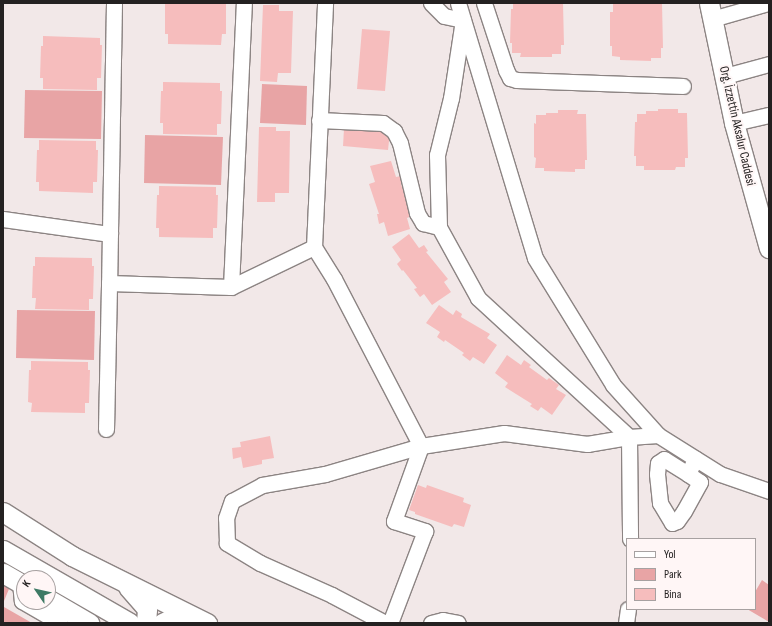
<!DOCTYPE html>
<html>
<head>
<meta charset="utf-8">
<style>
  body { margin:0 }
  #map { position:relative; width:772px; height:626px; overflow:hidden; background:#f2e8e8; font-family:"Sofia Sans Condensed",sans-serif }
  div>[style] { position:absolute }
  .green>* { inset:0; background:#e8a4a5 }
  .building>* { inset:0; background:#f6bdbd }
  .roads { filter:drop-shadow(1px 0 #8c8483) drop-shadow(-1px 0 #8c8483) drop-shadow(0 1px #8c8483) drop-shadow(0 -1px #8c8483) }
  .minor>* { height:15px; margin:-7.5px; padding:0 7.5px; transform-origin:7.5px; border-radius:7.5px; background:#fff }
  .major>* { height:19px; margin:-9.5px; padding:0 9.5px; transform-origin:9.5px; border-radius:9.5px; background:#fff }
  span { translate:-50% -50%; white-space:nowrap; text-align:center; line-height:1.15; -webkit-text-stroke:4px #fff6f6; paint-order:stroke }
  .street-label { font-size:13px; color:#242121 }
  .frame { position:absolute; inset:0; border:4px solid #242121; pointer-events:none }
  .legend { position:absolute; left:626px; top:538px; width:130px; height:72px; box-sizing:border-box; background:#fff6f6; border:1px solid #a7a1a1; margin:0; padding:5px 7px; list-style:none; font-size:12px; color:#242121 }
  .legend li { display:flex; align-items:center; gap:8px; height:20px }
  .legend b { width:20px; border:1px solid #a7a1a1 }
  .north { position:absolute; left:16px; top:570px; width:40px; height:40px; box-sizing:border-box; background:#fff6f6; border:1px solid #a7a1a1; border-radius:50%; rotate:304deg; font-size:11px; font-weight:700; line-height:16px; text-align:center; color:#242121 }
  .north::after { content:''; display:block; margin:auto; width:14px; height:18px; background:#3e7a65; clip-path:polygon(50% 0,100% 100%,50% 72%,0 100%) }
</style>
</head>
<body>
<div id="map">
  <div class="green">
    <div style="clip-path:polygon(262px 84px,307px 86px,306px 125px,260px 123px)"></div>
    <div style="clip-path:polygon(25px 90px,102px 91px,101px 139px,24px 138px)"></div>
    <div style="clip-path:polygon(145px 135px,223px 137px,221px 185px,144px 183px)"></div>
    <div style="clip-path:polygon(17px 310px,95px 311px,94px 360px,16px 358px)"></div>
    <div style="clip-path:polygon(762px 580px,769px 585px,769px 622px,747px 609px,755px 609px,755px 592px)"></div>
    <div style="clip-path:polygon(3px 585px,9px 589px,4px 601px,4px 607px,32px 623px,3px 623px)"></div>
  </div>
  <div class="building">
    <div style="clip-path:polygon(165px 3px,226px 3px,226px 34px,222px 34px,221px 45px,168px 44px,168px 34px,165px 34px)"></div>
    <div style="clip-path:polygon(513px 3px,563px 3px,564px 45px,561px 45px,561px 54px,552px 54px,552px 57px,520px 57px,521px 53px,512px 53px,512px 43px,510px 43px,511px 9px,513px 9px)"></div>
    <div style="clip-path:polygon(622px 3px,662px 3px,663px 48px,661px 48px,661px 58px,651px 58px,651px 61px,620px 60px,620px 57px,612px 56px,612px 46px,610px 46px,610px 12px,613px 12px,613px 4px)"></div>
    <div style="clip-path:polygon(263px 5px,279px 5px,279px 11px,293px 11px,291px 73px,278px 73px,277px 82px,260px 81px)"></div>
    <div style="clip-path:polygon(362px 29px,390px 31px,385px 91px,357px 89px)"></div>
    <div style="clip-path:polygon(43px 36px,100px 38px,100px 45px,102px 45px,101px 78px,97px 78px,97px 90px,43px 89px,43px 78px,40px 78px,41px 46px,43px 46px)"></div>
    <div style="clip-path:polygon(163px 82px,220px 83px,220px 91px,222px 91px,221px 124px,217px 124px,217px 135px,163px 134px,163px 123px,160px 123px,161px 91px,163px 91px)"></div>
    <div style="clip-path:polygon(658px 109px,678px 109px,678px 113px,687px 113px,688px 158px,685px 158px,685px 167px,676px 167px,675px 170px,644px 170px,644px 166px,636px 166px,636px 156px,634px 156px,635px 122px,637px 122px,637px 114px,646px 114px,646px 111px,658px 111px)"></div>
    <div style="clip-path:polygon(558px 110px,578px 110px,577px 114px,586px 114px,587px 160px,585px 160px,585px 169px,575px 169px,575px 172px,544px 171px,544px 168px,535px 168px,536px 158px,534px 157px,534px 123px,536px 124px,536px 115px,546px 115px,546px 113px,558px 113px)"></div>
    <div style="clip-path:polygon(259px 127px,276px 127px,276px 131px,290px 131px,289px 193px,275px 193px,275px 202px,257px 202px)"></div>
    <div style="clip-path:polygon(344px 129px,390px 132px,388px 150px,343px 146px)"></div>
    <div style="clip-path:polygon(39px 140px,96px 141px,96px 150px,98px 150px,97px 182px,93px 182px,93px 193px,39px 191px,39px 182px,36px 182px,37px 150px,39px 150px)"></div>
    <div style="clip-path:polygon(391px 161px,396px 177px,401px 176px,403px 183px,401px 184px,412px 216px,407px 218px,410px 229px,388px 236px,384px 222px,379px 224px,377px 214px,379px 214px,369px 184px,375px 182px,370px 166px)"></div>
    <div style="clip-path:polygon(159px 186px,216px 187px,216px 195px,218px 195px,217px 228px,213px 228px,213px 238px,159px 237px,159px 228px,156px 228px,157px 195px,159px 195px)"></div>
    <div style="clip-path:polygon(409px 234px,419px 248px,424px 245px,428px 251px,426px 252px,448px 279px,444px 282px,451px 292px,432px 305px,424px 294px,420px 297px,414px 289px,417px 288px,403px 270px,402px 271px,397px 264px,401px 260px,392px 247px)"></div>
    <div style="clip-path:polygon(35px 257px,92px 258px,92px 266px,94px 266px,93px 299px,89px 299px,89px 310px,35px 309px,36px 298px,32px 298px,33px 266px,35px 266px)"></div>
    <div style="clip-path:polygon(439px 305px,453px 315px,456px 310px,462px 314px,461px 317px,490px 334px,487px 338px,497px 345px,484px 364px,473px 357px,470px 361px,462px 355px,464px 353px,445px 340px,444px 342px,437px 337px,440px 332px,426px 323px)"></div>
    <div style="clip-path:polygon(507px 355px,521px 365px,524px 360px,531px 365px,529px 367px,547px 380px,549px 378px,559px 385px,556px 389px,566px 395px,552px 415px,541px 407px,538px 411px,530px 406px,532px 404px,505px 387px,508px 383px,495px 373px)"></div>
    <div style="clip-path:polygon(31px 361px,88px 362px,88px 370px,90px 370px,89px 403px,85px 403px,85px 413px,31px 412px,32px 403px,28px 402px,29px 370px,31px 370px)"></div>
    <div style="clip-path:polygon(270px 436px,274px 458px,262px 460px,262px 464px,243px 468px,241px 457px,233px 459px,232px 448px,241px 447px,240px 442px)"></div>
    <div style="clip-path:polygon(418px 485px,426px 488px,427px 485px,464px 498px,463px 502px,471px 505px,464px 527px,454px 524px,452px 527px,415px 514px,415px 512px,409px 510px)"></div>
  </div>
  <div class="roads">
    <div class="minor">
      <div style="left:114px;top:3px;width:280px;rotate:91deg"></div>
      <div style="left:109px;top:283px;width:122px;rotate:1.9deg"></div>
      <div style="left:231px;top:287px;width:92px;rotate:-25.7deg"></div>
      <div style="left:314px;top:247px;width:38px;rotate:58deg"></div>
      <div style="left:334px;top:279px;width:188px;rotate:62.5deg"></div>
      <div style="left:421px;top:446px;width:80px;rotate:109.8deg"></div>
      <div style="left:394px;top:521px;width:33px;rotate:18deg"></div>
      <div style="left:425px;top:531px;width:98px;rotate:110.8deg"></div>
      <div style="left:431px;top:3px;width:18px;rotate:45deg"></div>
      <div style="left:444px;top:16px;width:19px;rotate:12deg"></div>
      <div style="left:463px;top:20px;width:79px;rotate:98.7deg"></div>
      <div style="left:451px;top:98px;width:59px;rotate:103.8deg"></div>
      <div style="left:437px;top:155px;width:72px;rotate:88.4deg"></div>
      <div style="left:439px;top:227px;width:81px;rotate:61.2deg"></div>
      <div style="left:478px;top:298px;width:205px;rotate:42.6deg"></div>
      <div style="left:629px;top:437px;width:102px;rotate:89.4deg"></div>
      <div style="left:458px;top:3px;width:266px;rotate:73.2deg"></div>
      <div style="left:535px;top:258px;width:149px;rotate:58.4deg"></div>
      <div style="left:613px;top:385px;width:67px;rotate:48deg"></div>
      <div style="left:658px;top:435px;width:73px;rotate:32.2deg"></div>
      <div style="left:720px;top:474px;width:52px;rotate:19.1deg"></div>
      <div style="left:484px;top:3px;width:71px;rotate:71.8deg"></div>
      <div style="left:506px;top:70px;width:9px;rotate:63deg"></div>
      <div style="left:510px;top:78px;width:7px;rotate:16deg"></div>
      <div style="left:517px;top:80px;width:166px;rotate:2.1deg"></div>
      <div style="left:712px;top:19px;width:58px;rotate:-15.9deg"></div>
      <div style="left:725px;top:76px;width:46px;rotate:-15.3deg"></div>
      <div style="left:319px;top:120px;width:64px;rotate:2.7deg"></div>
      <div style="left:383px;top:123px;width:14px;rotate:36deg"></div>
      <div style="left:394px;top:131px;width:13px;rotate:63deg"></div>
      <div style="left:400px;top:143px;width:72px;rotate:76.3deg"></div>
      <div style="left:417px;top:213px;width:12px;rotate:59deg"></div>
      <div style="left:423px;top:223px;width:16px;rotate:14deg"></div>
      <div style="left:734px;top:123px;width:36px;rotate:-13deg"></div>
      <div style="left:3px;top:219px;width:108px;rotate:8deg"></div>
      <div style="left:314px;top:247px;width:244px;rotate:-87.4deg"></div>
      <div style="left:231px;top:287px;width:284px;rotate:-87.4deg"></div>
      <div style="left:106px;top:429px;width:146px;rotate:-88.8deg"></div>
      <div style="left:688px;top:474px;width:28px;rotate:-148deg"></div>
      <div style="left:664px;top:459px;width:7px;rotate:146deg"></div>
      <div style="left:658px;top:463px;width:11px;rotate:95deg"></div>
      <div style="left:657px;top:474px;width:29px;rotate:84deg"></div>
      <div style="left:660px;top:503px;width:23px;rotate:59deg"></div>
      <div style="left:672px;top:523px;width:5px;rotate:-22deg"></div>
      <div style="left:677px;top:521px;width:12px;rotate:-55deg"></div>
      <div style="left:684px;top:511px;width:33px;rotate:-61deg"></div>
      <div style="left:700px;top:482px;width:14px;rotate:-146deg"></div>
      <div style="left:688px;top:474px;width:17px;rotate:-65deg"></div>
      <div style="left:20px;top:583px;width:18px;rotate:84deg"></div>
      <div style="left:22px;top:601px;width:44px;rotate:30.1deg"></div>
      <div style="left:385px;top:623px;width:60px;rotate:-152.2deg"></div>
      <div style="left:332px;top:595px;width:79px;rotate:-156deg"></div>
      <div style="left:260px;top:563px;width:39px;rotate:-149deg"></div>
      <div style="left:227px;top:543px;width:25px;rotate:-92deg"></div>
      <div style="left:226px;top:518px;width:18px;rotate:-71deg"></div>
      <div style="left:232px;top:501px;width:34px;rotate:-28deg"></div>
      <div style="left:262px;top:485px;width:64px;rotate:-9.9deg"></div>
      <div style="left:325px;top:474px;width:100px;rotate:-16.3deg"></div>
      <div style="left:421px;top:446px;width:84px;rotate:-8.9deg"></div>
      <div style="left:504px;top:433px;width:84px;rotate:7.5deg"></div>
      <div style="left:587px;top:444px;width:43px;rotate:-9.5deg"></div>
      <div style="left:629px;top:437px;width:29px;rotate:-4deg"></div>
      <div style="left:431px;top:623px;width:12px;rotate:-14deg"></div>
      <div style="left:443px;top:620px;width:15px;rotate:11deg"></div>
      <div style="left:626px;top:623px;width:14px;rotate:-82deg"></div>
    </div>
    <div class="major">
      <div style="left:709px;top:3px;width:123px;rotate:78.2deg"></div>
      <div style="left:734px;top:123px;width:130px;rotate:74.4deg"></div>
      <div style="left:3px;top:512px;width:82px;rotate:32.5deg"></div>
      <div style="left:72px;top:556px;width:151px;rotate:26.4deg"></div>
      <div style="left:3px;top:550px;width:146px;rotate:29.9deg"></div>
      <div style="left:3px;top:573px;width:24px;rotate:30deg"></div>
      <div style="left:128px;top:587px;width:29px;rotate:49deg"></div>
      <div style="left:147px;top:609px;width:14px;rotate:94deg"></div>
      <div style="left:48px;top:599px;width:48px;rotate:30.3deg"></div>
      <div style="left:162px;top:623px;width:14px;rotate:-25deg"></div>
      <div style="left:175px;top:617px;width:19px;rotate:18deg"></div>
    </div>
  </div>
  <div class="street-label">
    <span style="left:737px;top:126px;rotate:77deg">Org. İzzettin Aksalur Caddesi</span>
  </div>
  <div class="frame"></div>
  <ul class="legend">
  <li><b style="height:5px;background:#fff"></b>Yol</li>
  <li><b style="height:11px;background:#e8a4a5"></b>Park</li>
  <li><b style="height:11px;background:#f6bdbd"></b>Bina</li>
  </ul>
  <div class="north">K</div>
</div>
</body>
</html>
